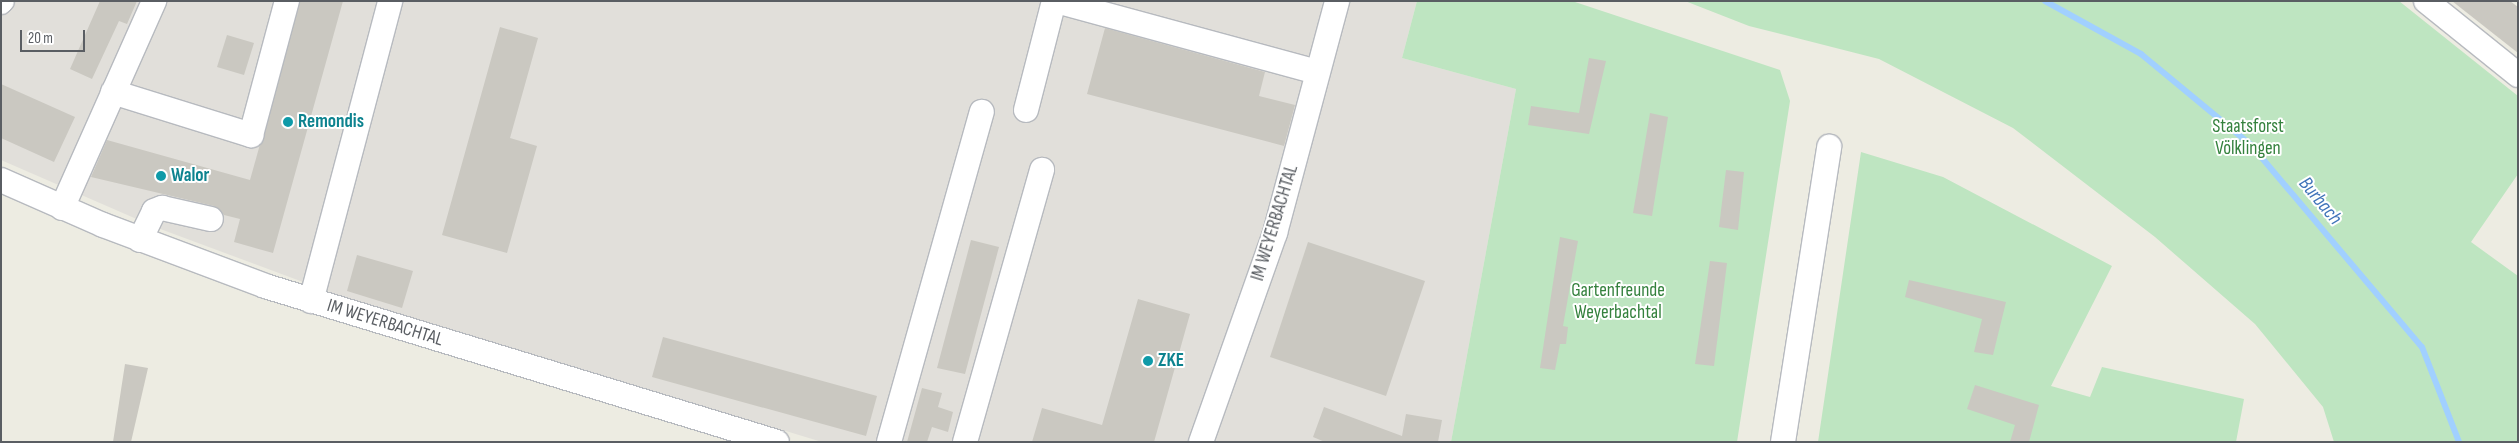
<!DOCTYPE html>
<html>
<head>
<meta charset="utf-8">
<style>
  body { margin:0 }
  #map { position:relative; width:2519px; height:443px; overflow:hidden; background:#edece2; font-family:"Sofia Sans Condensed",sans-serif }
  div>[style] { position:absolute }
  .industrial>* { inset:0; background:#e1dfda }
  .green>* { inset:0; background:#bee5c1 }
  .stream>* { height:6px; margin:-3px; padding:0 3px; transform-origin:3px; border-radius:3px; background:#a1d0ff }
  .building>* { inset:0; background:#cac8c1 }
  .roads { filter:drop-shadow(1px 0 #b7babf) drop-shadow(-1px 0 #b7babf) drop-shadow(0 1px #b7babf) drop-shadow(0 -1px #b7babf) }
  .minor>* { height:24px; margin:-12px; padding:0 12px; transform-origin:12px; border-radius:12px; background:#fff }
  .dots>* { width:14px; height:14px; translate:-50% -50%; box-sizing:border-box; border:2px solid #fff; border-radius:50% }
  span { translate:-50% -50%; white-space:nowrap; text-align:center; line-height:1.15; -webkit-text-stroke:4px #fff; paint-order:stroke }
  .culture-label { font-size:19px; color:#0d838f; font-weight:700 }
  .left { translate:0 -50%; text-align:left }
  .park-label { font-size:19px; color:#34813d }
  .street-label { font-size:19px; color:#5a5e63 }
  .water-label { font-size:20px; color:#4074b9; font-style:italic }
  .frame { position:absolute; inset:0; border:2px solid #5a5e63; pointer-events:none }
  .scale { position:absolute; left:20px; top:30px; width:65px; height:22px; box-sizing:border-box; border:2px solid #5a5e63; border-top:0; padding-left:6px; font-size:15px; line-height:18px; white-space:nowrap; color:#5a5e63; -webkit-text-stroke:4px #fff; paint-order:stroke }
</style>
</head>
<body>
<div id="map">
  <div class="industrial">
    <div style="clip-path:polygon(1px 1px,1417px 1px,1402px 58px,1516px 89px,1451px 442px,822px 442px,346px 298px,155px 227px,1px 160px)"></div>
  </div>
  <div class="green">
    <div style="clip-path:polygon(1417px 1px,1572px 1px,1780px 70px,1790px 101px,1737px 442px,1451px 442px,1516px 89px,1402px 58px)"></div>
    <div style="clip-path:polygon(1685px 1px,2399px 1px,2518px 96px,2518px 174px,2471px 242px,2518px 276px,2518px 442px,2334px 442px,2323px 407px,2255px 324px,2155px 237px,2013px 128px,1879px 59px,1749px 26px)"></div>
    <div style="clip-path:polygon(1861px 152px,1943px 177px,2112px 266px,2051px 386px,2090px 397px,2102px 367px,2244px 399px,2236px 442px,1818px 442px)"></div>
  </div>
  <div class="stream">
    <div style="left:2045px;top:1px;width:110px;rotate:28.9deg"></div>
    <div style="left:2141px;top:54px;width:143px;rotate:39.6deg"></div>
    <div style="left:2251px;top:145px;width:265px;rotate:49.8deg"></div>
    <div style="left:2422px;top:347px;width:102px;rotate:68.7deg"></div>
  </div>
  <div class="building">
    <div style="clip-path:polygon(100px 1px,137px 1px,127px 24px,119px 21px,92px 79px,70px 69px)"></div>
    <div style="clip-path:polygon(300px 1px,343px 1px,273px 253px,234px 242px,240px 219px,224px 215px,214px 206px,91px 177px,107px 140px,250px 180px)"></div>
    <div style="clip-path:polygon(2452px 1px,2510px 1px,2518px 7px,2518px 53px)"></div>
    <div style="clip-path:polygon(500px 27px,538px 38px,510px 138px,537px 146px,507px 253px,442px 235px)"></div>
    <div style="clip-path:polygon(1105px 28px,1265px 72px,1259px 96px,1295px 105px,1284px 146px,1087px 94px)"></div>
    <div style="clip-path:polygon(227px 35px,254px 43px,244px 75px,217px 67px)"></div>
    <div style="clip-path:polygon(1589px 58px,1606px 61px,1589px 134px,1528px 125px,1531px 106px,1579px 113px)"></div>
    <div style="clip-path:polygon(1px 84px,75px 117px,54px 162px,1px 138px)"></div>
    <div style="clip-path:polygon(1650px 113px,1668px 117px,1652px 216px,1633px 213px)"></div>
    <div style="clip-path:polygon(1726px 170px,1744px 172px,1738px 230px,1719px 227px)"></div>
    <div style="clip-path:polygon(1560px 237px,1578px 241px,1563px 326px,1568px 327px,1566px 344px,1560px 344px,1555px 370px,1540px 368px)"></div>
    <div style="clip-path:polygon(971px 240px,999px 247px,965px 374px,937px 368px)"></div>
    <div style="clip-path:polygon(1308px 242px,1425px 281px,1386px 396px,1270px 357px)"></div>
    <div style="clip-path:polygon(357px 255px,413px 271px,402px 308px,347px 291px)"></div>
    <div style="clip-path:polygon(1710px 261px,1727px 263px,1714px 366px,1695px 364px)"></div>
    <div style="clip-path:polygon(1909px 280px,2006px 302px,1993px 355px,1974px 352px,1982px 319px,1905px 297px)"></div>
    <div style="clip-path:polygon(1138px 299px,1190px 314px,1154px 442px,1032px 442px,1042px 408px,1102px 425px)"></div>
    <div style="clip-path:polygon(663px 337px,877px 396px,866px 436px,652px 377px)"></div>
    <div style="clip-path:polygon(125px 364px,148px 368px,131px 442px,113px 442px)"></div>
    <div style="clip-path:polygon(1975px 385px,2039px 405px,2029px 442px,2010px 442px,2015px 425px,1967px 409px)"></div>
    <div style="clip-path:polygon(922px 388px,942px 393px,938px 407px,953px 412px,948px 432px,932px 427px,927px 442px,907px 442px)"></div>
    <div style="clip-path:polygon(1324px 407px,1402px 436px,1406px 414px,1442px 420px,1438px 442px,1325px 442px,1313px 437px)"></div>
  </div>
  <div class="roads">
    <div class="minor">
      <div style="left:1056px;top:1px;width:271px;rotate:15.2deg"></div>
      <div style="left:2426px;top:1px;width:118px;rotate:38.8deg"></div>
      <div style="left:1px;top:2px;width:1px;rotate:-45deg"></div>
      <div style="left:113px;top:92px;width:145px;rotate:17.3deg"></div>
      <div style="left:251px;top:135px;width:139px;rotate:-75deg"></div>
      <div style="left:1026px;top:110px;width:113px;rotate:-75.6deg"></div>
      <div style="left:1px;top:180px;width:111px;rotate:23.8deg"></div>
      <div style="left:103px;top:225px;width:173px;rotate:20.6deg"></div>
      <div style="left:265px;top:286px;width:535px;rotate:16.95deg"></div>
      <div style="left:62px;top:208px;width:227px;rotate:-66deg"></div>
      <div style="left:140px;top:240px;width:32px;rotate:-64deg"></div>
      <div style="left:154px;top:211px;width:9px;rotate:-21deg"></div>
      <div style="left:162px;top:208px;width:50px;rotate:12.7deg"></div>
      <div style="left:311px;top:301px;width:310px;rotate:-75.2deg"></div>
      <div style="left:889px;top:442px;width:343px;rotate:-74.3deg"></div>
      <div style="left:965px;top:442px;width:283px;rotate:-74.2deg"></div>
      <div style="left:1201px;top:442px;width:222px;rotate:-70.5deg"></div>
      <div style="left:1275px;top:233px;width:240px;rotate:-75deg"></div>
      <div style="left:1783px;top:442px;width:299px;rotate:-81.1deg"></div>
    </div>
  </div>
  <div class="dots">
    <div style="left:288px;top:122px;background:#0f9aa8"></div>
    <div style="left:161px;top:176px;background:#0f9aa8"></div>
    <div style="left:1148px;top:361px;background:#0f9aa8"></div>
  </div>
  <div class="culture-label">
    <span class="left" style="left:298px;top:122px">Remondis</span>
    <span class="left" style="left:171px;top:176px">Walor</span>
    <span class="left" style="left:1158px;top:361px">ZKE</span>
  </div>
  <div class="park-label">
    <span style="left:2248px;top:138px">Staatsforst<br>Völklingen</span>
    <span style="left:1618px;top:302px">Gartenfreunde<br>Weyerbachtal</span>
  </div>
  <div class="street-label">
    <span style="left:1275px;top:223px;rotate:-73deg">IM WEYERBACHTAL</span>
    <span style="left:385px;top:323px;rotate:17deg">IM WEYERBACHTAL</span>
  </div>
  <div class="water-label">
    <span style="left:2320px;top:201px;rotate:50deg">Burbach</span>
  </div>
  <div class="frame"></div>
  <div class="scale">20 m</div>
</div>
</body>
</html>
